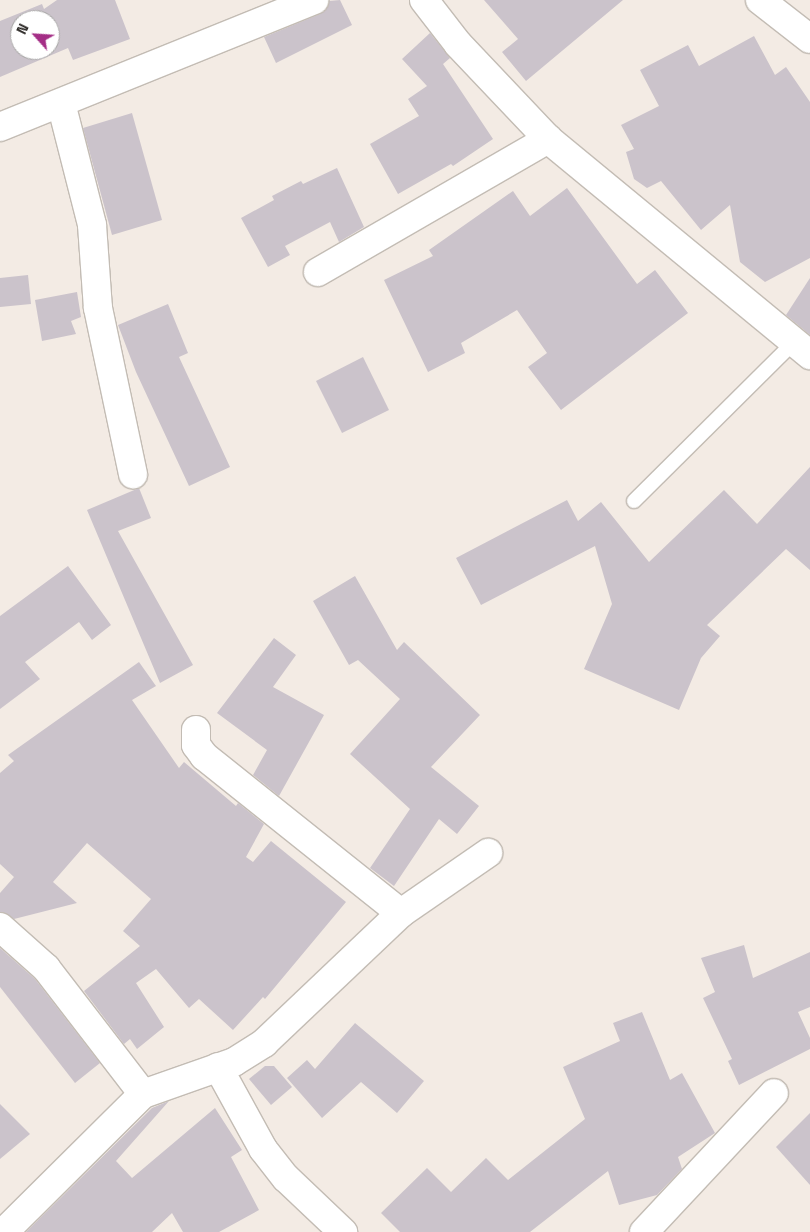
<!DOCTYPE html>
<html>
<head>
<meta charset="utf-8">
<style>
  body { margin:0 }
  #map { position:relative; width:810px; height:1232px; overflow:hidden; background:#f3ebe4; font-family:"Space Grotesk",sans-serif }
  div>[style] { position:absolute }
  .building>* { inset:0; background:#cbc3cb }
  .roads { filter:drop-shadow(1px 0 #c3bcb4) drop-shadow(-1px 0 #c3bcb4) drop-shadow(0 1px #c3bcb4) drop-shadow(0 -1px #c3bcb4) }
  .service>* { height:14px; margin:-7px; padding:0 7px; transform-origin:7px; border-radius:7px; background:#fff }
  .minor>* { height:28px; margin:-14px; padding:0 14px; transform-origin:14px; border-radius:14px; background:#fff }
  span { translate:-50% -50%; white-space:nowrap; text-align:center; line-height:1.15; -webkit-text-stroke:5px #fff; paint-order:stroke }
  .north { position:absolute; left:10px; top:10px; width:50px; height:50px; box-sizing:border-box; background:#fff; border:1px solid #a6a5a4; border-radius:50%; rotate:296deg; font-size:14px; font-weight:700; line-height:20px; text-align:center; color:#211e1b }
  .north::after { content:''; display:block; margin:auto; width:18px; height:22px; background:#a42e86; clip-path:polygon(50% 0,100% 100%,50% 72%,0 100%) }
</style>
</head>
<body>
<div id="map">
  <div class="building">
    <div style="clip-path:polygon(evenodd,57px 0,115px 0,130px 39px,73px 60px,68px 48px,0 77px,0 21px,42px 4px,44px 9px,57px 0,20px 20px,50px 20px,50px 50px,20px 50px,20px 20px)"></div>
    <div style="clip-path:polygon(340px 0,352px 25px,276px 63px,264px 37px,320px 14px,329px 1px)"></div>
    <div style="clip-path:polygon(484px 0,623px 0,526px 81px,502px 52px,518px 39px)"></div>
    <div style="clip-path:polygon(430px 33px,450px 58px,443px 64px,493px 139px,453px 166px,451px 164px,398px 194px,370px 144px,419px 116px,408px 99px,427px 86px,402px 59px)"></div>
    <div style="clip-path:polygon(754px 36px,775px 75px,786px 67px,810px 102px,810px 258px,765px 282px,740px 262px,730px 205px,701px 230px,661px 181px,647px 188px,634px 179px,626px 152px,634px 149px,621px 125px,659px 106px,640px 70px,688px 45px,699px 66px)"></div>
    <div style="clip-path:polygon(132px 113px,162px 220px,112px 235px,83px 128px)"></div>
    <div style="clip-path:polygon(337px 168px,364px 227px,339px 242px,330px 222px,285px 246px,290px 255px,268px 267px,241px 218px,274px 200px,272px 196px,301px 181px,303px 184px)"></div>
    <div style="clip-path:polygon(567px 188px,637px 284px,655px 270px,688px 313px,561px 410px,528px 367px,547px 353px,517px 310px,461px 343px,465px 353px,428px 372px,384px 280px,433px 256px,429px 250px,513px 191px,530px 216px)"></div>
    <div style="clip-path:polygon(28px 275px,31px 304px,0 307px,0 278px)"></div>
    <div style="clip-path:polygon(810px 278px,810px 335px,786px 315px)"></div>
    <div style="clip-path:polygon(77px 292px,81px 317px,71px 321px,76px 334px,42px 341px,35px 300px)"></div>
    <div style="clip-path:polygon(168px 304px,188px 353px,179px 357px,230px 467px,189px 486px,136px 372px,118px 325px)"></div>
    <div style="clip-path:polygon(363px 357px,389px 410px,342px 433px,316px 381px)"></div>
    <div style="clip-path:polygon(810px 467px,810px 570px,786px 549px,707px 625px,720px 636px,701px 658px,679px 710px,584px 669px,612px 604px,595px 546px,481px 605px,456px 558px,567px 500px,578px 521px,601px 502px,649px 562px,724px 490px,757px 524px)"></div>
    <div style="clip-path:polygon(139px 488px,151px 518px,118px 531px,193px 665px,160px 683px,87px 510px)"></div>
    <div style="clip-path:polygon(68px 566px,111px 625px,92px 640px,79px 622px,25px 662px,40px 679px,0 709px,0 616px)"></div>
    <div style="clip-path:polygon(355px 576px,397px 650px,404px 642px,480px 715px,431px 767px,479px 806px,457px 834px,439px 819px,394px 886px,370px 868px,410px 809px,350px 754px,400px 699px,358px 660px,349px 665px,313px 601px)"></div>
    <div style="clip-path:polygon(274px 638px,296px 655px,273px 687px,324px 715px,279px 796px,253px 775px,267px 750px,217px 713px)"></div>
    <div style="clip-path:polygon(139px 662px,156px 686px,132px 700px,179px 768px,184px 762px,236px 806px,238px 803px,264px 824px,246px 857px,253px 862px,271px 841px,346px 902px,265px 999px,263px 997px,233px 1030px,199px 999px,189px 1008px,156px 969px,136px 983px,164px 1027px,137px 1049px,130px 1039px,124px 1044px,84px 991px,140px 946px,123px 931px,151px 899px,87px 843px,53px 882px,77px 903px,14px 919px,0 912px,0 893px,14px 877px,0 864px,0 773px,14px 761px,8px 755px)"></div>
    <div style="clip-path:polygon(744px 945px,753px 978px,810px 952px,810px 1007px,798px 1012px,810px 1038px,810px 1049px,739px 1085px,728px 1061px,732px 1059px,703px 998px,715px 992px,701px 958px)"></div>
    <div style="clip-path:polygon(0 948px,35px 979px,100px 1063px,75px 1083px,0 987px)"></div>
    <div style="clip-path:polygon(642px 1012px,670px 1080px,682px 1073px,715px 1133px,678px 1157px,682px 1169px,657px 1195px,619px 1205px,608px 1171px,530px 1232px,400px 1232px,381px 1213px,427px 1168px,451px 1192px,486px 1158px,508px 1180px,585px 1119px,563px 1067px,620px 1041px,613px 1023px)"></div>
    <div style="clip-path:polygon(355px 1023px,424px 1081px,397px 1113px,361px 1082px,322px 1118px,287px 1078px,307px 1060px,315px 1069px)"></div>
    <div style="clip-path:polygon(265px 1066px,274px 1066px,292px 1087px,271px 1105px,249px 1079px)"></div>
    <div style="clip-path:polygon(169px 1101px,116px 1161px,132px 1178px,215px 1108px,242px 1150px,231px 1157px,259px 1210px,219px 1232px,183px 1232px,172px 1213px,152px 1232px,26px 1232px,152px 1108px)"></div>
    <div style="clip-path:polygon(0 1104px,30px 1134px,0 1159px)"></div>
    <div style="clip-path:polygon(810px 1113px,810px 1185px,776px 1147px)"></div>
  </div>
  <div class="roads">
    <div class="service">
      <div style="left:634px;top:501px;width:224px;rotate:-44.8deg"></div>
    </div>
    <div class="minor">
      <div style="left:424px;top:0;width:56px;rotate:52.3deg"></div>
      <div style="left:458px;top:44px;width:131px;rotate:46.5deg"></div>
      <div style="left:548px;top:139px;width:340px;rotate:39.5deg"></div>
      <div style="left:760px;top:0;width:63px;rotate:38deg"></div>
      <div style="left:61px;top:103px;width:126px;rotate:75.7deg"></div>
      <div style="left:92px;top:225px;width:83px;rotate:85.9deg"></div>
      <div style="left:98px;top:308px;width:170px;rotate:78.1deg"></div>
      <div style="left:0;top:127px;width:339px;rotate:-22deg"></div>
      <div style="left:318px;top:272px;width:266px;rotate:-30deg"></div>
      <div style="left:196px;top:730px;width:15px;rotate:90deg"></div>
      <div style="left:196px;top:745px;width:14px;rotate:54deg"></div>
      <div style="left:204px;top:756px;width:252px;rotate:38.6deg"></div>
      <div style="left:0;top:927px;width:62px;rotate:41.7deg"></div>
      <div style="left:46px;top:968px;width:159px;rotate:52.4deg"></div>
      <div style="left:218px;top:1067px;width:94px;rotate:61.2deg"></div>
      <div style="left:263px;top:1149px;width:37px;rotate:52deg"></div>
      <div style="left:286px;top:1178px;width:79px;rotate:43.5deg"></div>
      <div style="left:4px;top:1232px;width:196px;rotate:-44.8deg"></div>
      <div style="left:143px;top:1094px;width:96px;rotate:-19.4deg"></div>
      <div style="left:234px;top:1062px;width:36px;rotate:-32deg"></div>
      <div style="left:264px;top:1043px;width:189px;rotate:-43.5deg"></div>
      <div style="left:401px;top:913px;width:106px;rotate:-34.6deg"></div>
      <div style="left:644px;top:1232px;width:190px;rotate:-46.9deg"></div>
    </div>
  </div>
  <div class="north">N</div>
</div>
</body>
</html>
